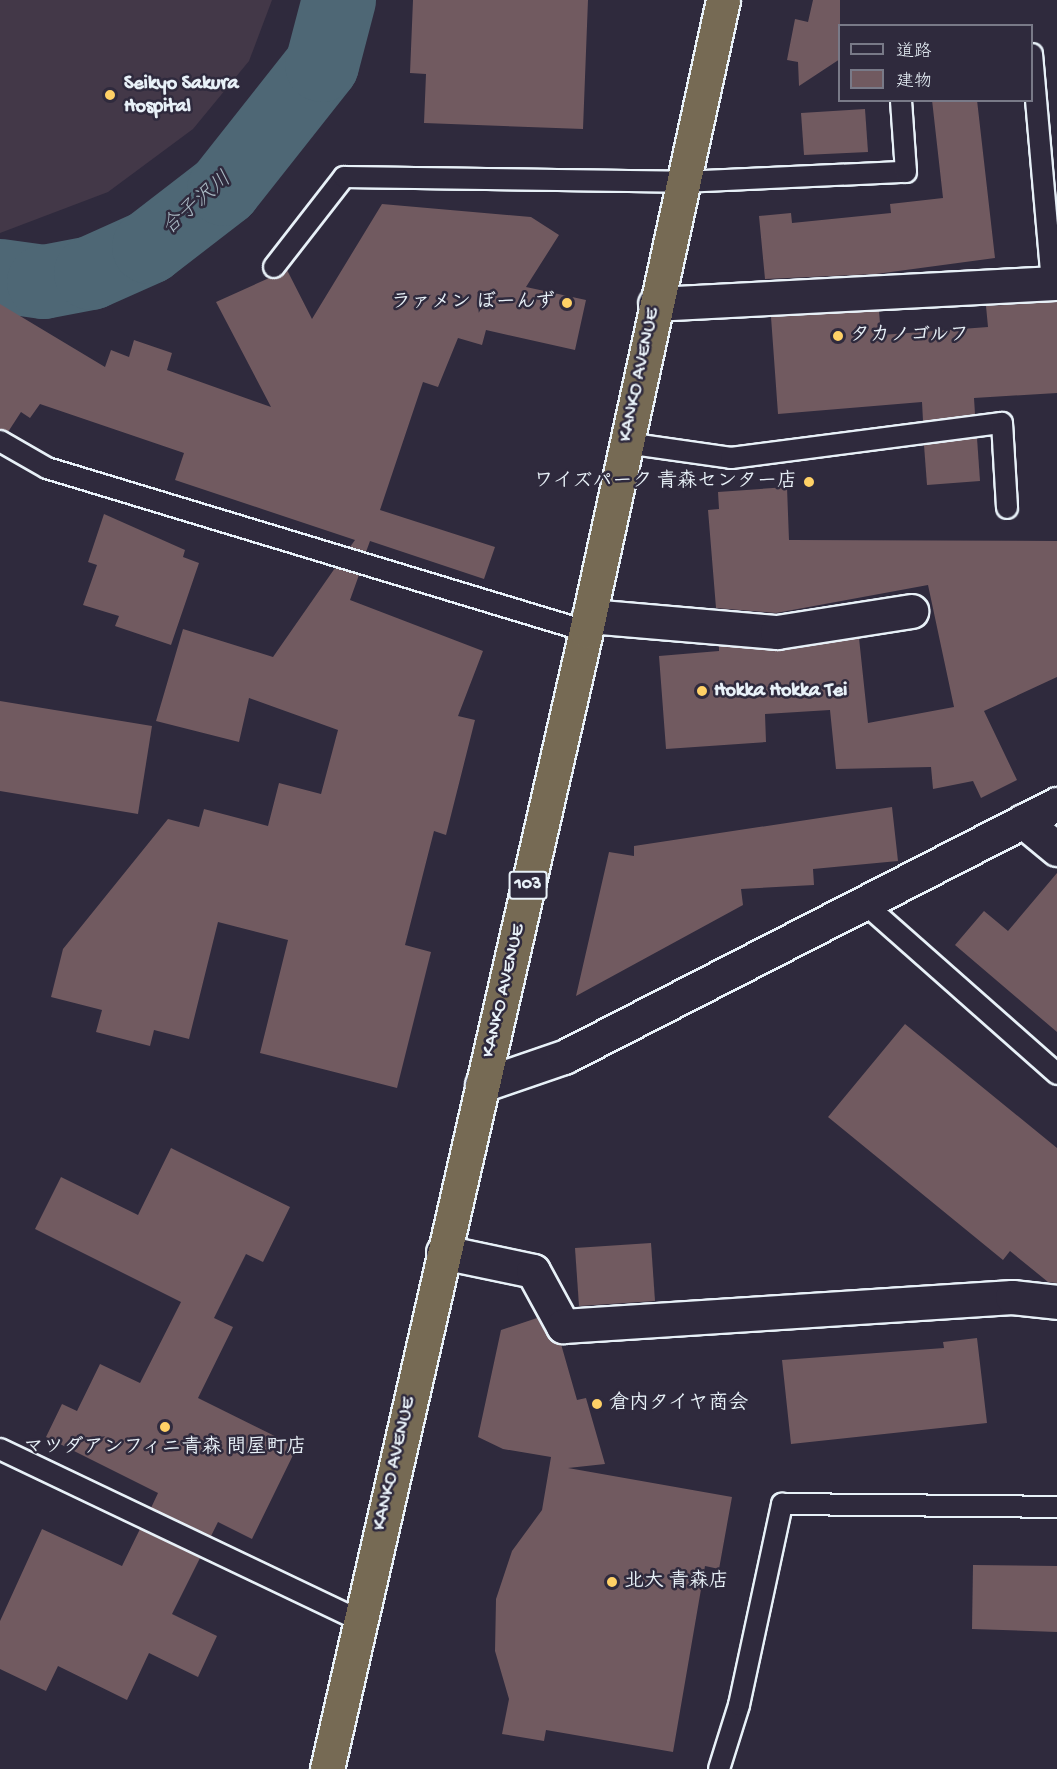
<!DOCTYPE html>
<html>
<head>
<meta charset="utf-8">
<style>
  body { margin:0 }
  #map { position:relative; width:1057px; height:1769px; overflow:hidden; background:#2f2a3d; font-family:"Gochi Hand","Klee One",sans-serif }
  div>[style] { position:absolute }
  .built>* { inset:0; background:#433848 }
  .river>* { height:74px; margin:-37px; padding:0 37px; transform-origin:37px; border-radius:37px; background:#4e6775 }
  .building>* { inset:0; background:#715a60 }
  .roads { filter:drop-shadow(2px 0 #e8f1f8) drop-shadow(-2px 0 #e8f1f8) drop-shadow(0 2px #e8f1f8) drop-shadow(0 -2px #e8f1f8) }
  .lane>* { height:20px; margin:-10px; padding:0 10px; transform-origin:10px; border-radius:10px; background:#2f2a3d }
  .street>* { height:33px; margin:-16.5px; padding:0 16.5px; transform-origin:16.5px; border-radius:16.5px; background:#2f2a3d }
  .highway>* { height:33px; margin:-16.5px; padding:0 16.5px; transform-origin:16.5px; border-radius:16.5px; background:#766a54 }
  .dots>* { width:16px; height:16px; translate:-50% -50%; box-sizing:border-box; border:3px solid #2f2a3d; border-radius:50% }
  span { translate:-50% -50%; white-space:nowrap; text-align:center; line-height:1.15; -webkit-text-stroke:5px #2f2a3d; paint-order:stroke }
  .shield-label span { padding:2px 4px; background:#2f2a3d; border:2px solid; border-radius:4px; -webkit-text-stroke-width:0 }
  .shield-label { font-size:18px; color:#e8f1f8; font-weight:700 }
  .poi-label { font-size:20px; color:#e8f1f8; font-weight:700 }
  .left { translate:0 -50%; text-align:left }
  .right { translate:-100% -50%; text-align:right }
  .street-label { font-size:20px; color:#e8f1f8 }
  .water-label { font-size:21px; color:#aabac4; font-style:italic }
  .legend { position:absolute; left:838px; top:24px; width:195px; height:78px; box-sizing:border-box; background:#2f2a3d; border:2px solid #797a88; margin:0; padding:8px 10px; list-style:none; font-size:18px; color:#e8f1f8 }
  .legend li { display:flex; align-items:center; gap:12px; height:30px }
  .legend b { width:30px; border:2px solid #797a88 }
</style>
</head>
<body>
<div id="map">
  <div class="built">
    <div style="clip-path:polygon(0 0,272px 0,249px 61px,193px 129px,108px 192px,0 233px)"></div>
  </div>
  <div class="river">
    <div style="left:0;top:276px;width:44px;rotate:7.8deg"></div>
    <div style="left:44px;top:282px;width:48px;rotate:-10.8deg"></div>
    <div style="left:91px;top:273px;width:64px;rotate:-24.1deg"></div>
    <div style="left:149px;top:247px;width:95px;rotate:-37.7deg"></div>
    <div style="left:224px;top:189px;width:158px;rotate:-51.7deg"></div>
    <div style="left:322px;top:65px;width:67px;rotate:-75.3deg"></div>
  </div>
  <div class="building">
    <div style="clip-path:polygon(413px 0,588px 0,583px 129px,424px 123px,426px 74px,410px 73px)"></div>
    <div style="clip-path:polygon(813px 0,840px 0,840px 59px,799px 86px,798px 62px,787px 60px,795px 19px,808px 22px)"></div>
    <div style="clip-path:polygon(932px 100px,977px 100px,995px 258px,876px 274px,765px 279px,759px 216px,791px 213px,792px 223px,891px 213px,890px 204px,943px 198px)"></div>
    <div style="clip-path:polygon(865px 109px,868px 152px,804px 155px,801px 113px)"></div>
    <div style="clip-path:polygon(382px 204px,531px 217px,559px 235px,526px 287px,586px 300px,575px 350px,486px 330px,482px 345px,458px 338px,438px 387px,423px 382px,380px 510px,495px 547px,484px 579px,370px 541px,366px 552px,350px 547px,355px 540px,175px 480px,184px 453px,40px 404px,30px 418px,21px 412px,8px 432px,0 429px,0 304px,105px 367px,111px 350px,129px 357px,134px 340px,172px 353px,167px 370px,271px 407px,216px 302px,287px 270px,312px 319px)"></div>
    <div style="clip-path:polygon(1057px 302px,1057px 393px,974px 398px,975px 414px,923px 421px,922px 402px,778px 414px,771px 317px,879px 311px,881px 335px,988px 327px,986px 306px)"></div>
    <div style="clip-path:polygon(977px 438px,980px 481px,927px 485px,924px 445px)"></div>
    <div style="clip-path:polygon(787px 487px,789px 540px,1057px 541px,1057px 677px,984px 711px,1017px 780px,981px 798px,973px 781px,933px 789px,931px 767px,836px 769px,830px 710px,765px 714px,766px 742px,666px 749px,659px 656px,719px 651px,719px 646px,780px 651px,859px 638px,868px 723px,954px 707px,928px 585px,776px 613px,716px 608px,708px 510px,719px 509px,718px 492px)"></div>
    <div style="clip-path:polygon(104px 514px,185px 550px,183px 557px,199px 563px,171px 645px,115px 626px,119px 616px,83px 605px,97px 565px,88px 562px)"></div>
    <div style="clip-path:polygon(335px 568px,359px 575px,350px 600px,483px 651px,458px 716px,475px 720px,446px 835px,434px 831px,405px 945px,431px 952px,397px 1088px,260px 1053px,288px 940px,218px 922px,189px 1039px,154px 1030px,150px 1046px,96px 1032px,102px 1010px,51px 997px,63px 949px,168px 819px,199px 827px,204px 809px,268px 826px,279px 783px,321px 794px,338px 730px,249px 698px,239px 742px,156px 721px,183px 629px,273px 657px)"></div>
    <div style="clip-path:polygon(0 701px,152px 726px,138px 814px,0 791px)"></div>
    <div style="clip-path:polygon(892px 807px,898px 861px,813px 869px,814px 885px,741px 889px,743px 905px,576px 996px,609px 852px,634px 856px,634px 846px)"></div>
    <div style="clip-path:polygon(1057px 873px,1057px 1032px,955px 945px,984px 911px,1008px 931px)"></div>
    <div style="clip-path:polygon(905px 1024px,1057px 1148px,1057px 1283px,1048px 1282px,1010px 1251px,1003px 1260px,828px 1117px)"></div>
    <div style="clip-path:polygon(171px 1148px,290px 1207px,263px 1262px,246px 1254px,214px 1318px,233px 1327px,198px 1398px,297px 1447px,252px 1539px,218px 1522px,211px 1536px,151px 1508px,158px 1493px,46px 1437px,62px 1404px,77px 1411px,100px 1364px,140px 1383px,181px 1302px,35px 1229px,61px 1177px,138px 1215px)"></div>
    <div style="clip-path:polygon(651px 1243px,655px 1301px,579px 1306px,575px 1248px)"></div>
    <div style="clip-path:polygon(537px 1318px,547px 1335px,561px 1344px,577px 1400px,586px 1398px,605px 1464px,568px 1468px,732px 1497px,719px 1569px,705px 1566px,673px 1752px,546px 1730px,544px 1741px,502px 1734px,509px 1699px,495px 1651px,496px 1599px,512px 1551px,542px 1510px,551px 1457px,503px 1449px,478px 1437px,501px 1330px)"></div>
    <div style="clip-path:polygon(977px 1338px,987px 1423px,791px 1444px,782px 1360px,944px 1348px,943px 1342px)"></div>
    <div style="clip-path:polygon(42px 1529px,122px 1566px,140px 1529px,200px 1558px,172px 1614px,217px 1636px,198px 1677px,149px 1653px,127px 1700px,58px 1666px,46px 1691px,0 1669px,0 1621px)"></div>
    <div style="clip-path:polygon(973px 1565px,1057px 1566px,1057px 1632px,972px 1629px)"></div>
  </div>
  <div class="roads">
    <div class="lane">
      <div style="left:1032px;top:54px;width:230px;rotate:85deg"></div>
      <div style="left:274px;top:267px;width:114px;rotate:-52.1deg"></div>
      <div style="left:344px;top:177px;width:338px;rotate:0.8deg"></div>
      <div style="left:682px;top:182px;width:224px;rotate:-2.6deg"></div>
      <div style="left:906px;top:172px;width:72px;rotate:-94deg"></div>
      <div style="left:0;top:441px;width:54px;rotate:29.9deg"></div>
      <div style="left:47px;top:468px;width:563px;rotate:16.83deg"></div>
      <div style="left:626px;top:443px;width:106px;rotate:8.1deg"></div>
      <div style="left:731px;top:458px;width:273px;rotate:-7.4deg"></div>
      <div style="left:1002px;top:423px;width:85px;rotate:86.6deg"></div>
      <div style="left:864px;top:903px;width:258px;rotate:41.5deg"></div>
      <div style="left:0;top:1449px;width:399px;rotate:25.5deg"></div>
      <div style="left:719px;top:1769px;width:67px;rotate:-72.6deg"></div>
      <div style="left:739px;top:1705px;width:206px;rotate:-77.9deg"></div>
      <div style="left:782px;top:1504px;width:275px;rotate:0.6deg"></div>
    </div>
    <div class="street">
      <div style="left:655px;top:304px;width:403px;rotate:-3deg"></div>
      <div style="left:589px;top:616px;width:189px;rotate:4.9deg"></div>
      <div style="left:777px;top:632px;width:136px;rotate:-8.9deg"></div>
      <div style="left:1023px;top:821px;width:44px;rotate:39.5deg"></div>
      <div style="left:482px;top:1085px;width:87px;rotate:-18.9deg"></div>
      <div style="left:564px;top:1057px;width:554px;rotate:-27.17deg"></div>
      <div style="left:443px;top:1252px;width:92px;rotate:11.9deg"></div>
      <div style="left:533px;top:1271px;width:63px;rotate:61.4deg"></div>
      <div style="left:563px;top:1326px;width:450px;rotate:-3.7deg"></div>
      <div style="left:1012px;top:1297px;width:45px;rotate:6.3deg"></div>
    </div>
    <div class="highway">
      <div style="left:327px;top:1769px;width:1167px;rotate:-77.18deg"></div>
      <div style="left:586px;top:631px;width:646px;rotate:-77.75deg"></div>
    </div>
  </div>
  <div class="dots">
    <div style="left:110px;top:95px;background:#ffd166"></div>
    <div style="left:567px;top:303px;background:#ffd166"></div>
    <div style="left:838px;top:336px;background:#ffd166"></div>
    <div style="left:809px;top:482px;background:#ffd166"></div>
    <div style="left:702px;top:691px;background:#ffd166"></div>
    <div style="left:597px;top:1404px;background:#ffd166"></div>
    <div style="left:165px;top:1427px;background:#ffd166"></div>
    <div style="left:612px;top:1582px;background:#ffd166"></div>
  </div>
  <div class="shield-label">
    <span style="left:528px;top:885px">103</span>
  </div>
  <div class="poi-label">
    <span class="left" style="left:124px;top:96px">Seikyo Sakura<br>Hospital</span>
    <span class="right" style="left:555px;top:303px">ラァメン ぼーんず</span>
    <span class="left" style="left:850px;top:336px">タカノゴルフ</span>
    <span class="right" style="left:797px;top:482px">ワイズパーク 青森センター店</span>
    <span class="left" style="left:714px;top:691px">Hokka Hokka Tei</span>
    <span class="left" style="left:609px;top:1404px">倉内タイヤ商会</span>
    <span style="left:165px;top:1448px">マツダアンフィニ青森 問屋町店</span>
    <span class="left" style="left:624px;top:1582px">北大 青森店</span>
  </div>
  <div class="street-label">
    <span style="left:640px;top:375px;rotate:-78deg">KANKO AVENUE</span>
    <span style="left:504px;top:991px;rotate:-77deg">KANKO AVENUE</span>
    <span style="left:395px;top:1464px;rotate:-77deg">KANKO AVENUE</span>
  </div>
  <div class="water-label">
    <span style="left:198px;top:205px;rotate:-41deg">合子沢川</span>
  </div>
  <ul class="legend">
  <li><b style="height:8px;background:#2f2a3d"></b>道路</li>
  <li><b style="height:16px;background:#715a60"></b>建物</li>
  </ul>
</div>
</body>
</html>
